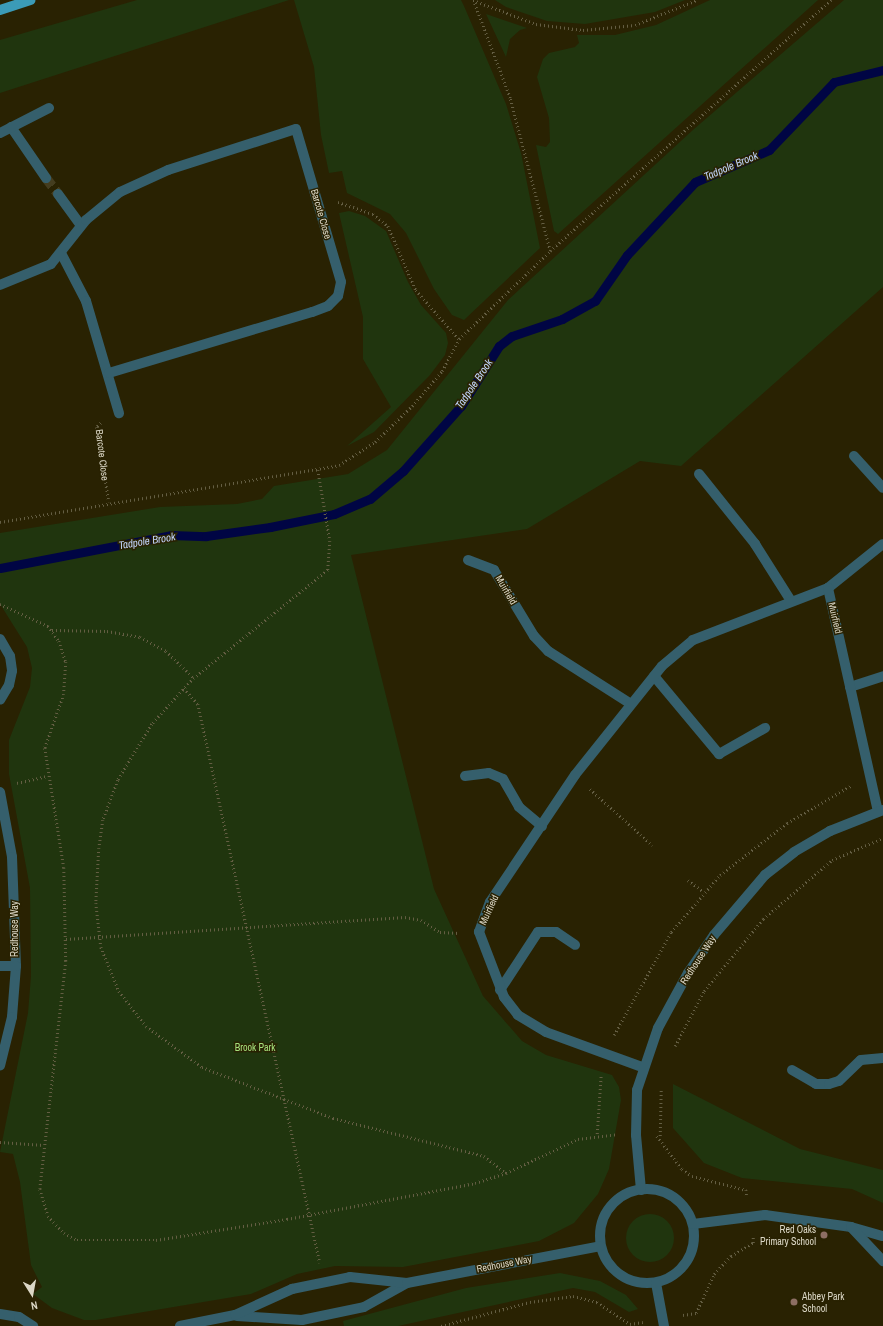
<!DOCTYPE html>
<html>
<head>
<meta charset="utf-8">
<style>
  body { margin:0 }
  #map { position:relative; width:883px; height:1326px; overflow:hidden; background:#292202; font-family:"Archivo Narrow",sans-serif }
  div>[style] { position:absolute }
  .green>* { inset:0; background:#20350e }
  .round { border-radius:50% }
  .stream>* { height:9px; margin:-4.5px; padding:0 4.5px; transform-origin:4.5px; border-radius:4.5px; background:#000544 }
  .minor-tunnel>* { height:10px; margin-top:-5px; transform-origin:0; background:repeating-linear-gradient(90deg,#443d1f 0 10px,transparent 0 15px) }
  .path>* { height:2.5px; margin-top:-1.25px; transform-origin:0; background:repeating-linear-gradient(90deg,#645e43 0 1px,transparent 0 4px) }
  .minor>* { height:10px; margin:-5px; padding:0 5px; transform-origin:5px; border-radius:5px; background:#355f6c }
  .minor>.ring { margin:-5px; padding:0; box-sizing:content-box; background:none; border:10px solid #355f6c; border-radius:50% }
  .major>* { height:10px; margin:-5px; padding:0 5px; transform-origin:5px; border-radius:5px; background:#3b9bb7 }
  .dots>* { width:11px; height:11px; translate:-50% -50%; box-sizing:border-box; border:2px solid #292202; border-radius:50% }
  span { translate:-50% -50%; white-space:nowrap; text-align:center; line-height:1.15; -webkit-text-stroke:3px #292202; paint-order:stroke }
  .street-label { font-size:10px; color:#dbd7c6 }
  .park-label { font-size:10px; color:#a5e07c }
  .poi-label { font-size:10px; color:#dbd7c6 }
  .right { translate:-100% -50%; text-align:right }
  .left { translate:0 -50%; text-align:left }
  .water-label { font-size:11px; color:#c2d5fc; font-style:italic }
  .north { position:absolute; left:12px; top:1274px; width:40px; height:40px; -webkit-text-stroke:3px #292202; paint-order:stroke; rotate:169deg; font-size:11px; font-weight:700; line-height:16px; text-align:center; color:#dbd7c6 }
  .north::after { content:''; display:block; margin:auto; width:14px; height:18px; background:#dbd7c6; clip-path:polygon(50% 0,100% 100%,50% 72%,0 100%) }
</style>
</head>
<body>
<div id="map">
  <div class="green">
    <div style="clip-path:polygon(137px 0,289px 0,0 93px,0 40px)"></div>
    <div style="clip-path:polygon(294px 0,461px 0,464px 6px,506px 104px,521px 153px,540px 248px,464px 320px,452px 315px,434px 289px,406px 233px,390px 214px,347px 193px,342px 171px,329px 173px,321px 135px,314px 67px)"></div>
    <div style="clip-path:polygon(495px 0,685px 0,655px 12px,585px 24px,547px 21px,506px 7px)"></div>
    <div style="clip-path:polygon(710px 0,818px 0,558px 234px,554px 231px,536px 145px,546px 147px,550px 142px,549px 118px,537px 77px,543px 59px,549px 53px,575px 47px,579px 43px,577px 35px,615px 35px,656px 25px)"></div>
    <div style="clip-path:polygon(844px 0,883px 0,883px 287px,681px 466px,640px 461px,527px 529px,351px 555px,434px 889px,483px 996px,522px 1041px,546px 1055px,612px 1075px,619px 1087px,621px 1100px,609px 1169px,598px 1194px,574px 1223px,539px 1241px,403px 1267px,335px 1266px,297px 1274px,251px 1294px,96px 1320px,84px 1320px,52px 1308px,33px 1294px,42px 1287px,31px 1265px,20px 1182px,13px 1154px,0 1152px,28px 1013px,31px 976px,30px 888px,9px 774px,9px 740px,30px 687px,32px 668px,27px 647px,0 604px,0 533px,160px 507px,237px 504px,262px 499px,274px 486px,348px 474px,387px 450px,508px 300px,694px 129px)"></div>
    <div style="clip-path:polygon(486px 14px,527px 28px,520px 30px,510px 39px,506px 57px)"></div>
    <div style="clip-path:polygon(349px 211px,365px 216px,386px 231px,408px 282px,421px 305px,446px 333px,448px 343px,445px 355px,430px 375px,374px 432px,347px 446px,391px 407px,363px 359px,363px 317px,339px 213px)"></div>
    <div style="clip-path:polygon(673px 1084px,800px 1149px,883px 1170px,883px 1203px,852px 1189px,742px 1178px,704px 1163px,673px 1128px)"></div>
    <div class="round" style="left:626px;top:1214px;width:48px;height:48px"></div>
    <div style="clip-path:polygon(560px 1273px,600px 1281px,626px 1295px,638px 1309px,629px 1312px,595px 1292px,573px 1288px,398px 1326px,344px 1326px,343px 1321px,466px 1288px)"></div>
  </div>
  <div class="stream">
    <div style="left:0;top:568px;width:174px;rotate:-10.9deg"></div>
    <div style="left:171px;top:535px;width:35px;rotate:2deg"></div>
    <div style="left:206px;top:536px;width:65px;rotate:-8deg"></div>
    <div style="left:270px;top:527px;width:65px;rotate:-11.5deg"></div>
    <div style="left:334px;top:514px;width:39px;rotate:-23deg"></div>
    <div style="left:370px;top:499px;width:43px;rotate:-40.3deg"></div>
    <div style="left:403px;top:471px;width:87px;rotate:-48.3deg"></div>
    <div style="left:461px;top:406px;width:71px;rotate:-57.7deg"></div>
    <div style="left:499px;top:346px;width:16px;rotate:-38deg"></div>
    <div style="left:512px;top:336px;width:53px;rotate:-18.8deg"></div>
    <div style="left:562px;top:319px;width:38px;rotate:-29deg"></div>
    <div style="left:595px;top:301px;width:56px;rotate:-55.2deg"></div>
    <div style="left:627px;top:255px;width:100px;rotate:-47deg"></div>
    <div style="left:695px;top:182px;width:81px;rotate:-23.4deg"></div>
    <div style="left:769px;top:150px;width:94px;rotate:-46.3deg"></div>
    <div style="left:834px;top:82px;width:50px;rotate:-13.8deg"></div>
  </div>
  <div class="minor-tunnel">
    <div style="left:46px;top:178px;width:20px;rotate:53deg"></div>
  </div>
  <div class="path">
    <div style="left:473px;top:0;width:67px;rotate:20.9deg"></div>
    <div style="left:536px;top:24px;width:47px;rotate:7.3deg"></div>
    <div style="left:583px;top:30px;width:52px;rotate:-5.5deg"></div>
    <div style="left:635px;top:25px;width:67px;rotate:-22deg"></div>
    <div style="left:338px;top:202px;width:37px;rotate:19deg"></div>
    <div style="left:373px;top:214px;width:19px;rotate:39deg"></div>
    <div style="left:388px;top:226px;width:70px;rotate:66.4deg"></div>
    <div style="left:416px;top:290px;width:65px;rotate:48.7deg"></div>
    <div style="left:550px;top:251px;width:377px;rotate:-41.8deg"></div>
    <div style="left:101px;top:423px;width:6px;rotate:135deg"></div>
    <div style="left:97px;top:427px;width:76px;rotate:80.9deg"></div>
    <div style="left:318px;top:470px;width:72px;rotate:80.4deg"></div>
    <div style="left:330px;top:541px;width:29px;rotate:94deg"></div>
    <div style="left:328px;top:570px;width:172px;rotate:141.1deg"></div>
    <div style="left:194px;top:678px;width:62px;rotate:132.4deg"></div>
    <div style="left:152px;top:724px;width:66px;rotate:121.3deg"></div>
    <div style="left:118px;top:780px;width:43px;rotate:110.6deg"></div>
    <div style="left:103px;top:820px;width:28px;rotate:98deg"></div>
    <div style="left:99px;top:848px;width:55px;rotate:93.1deg"></div>
    <div style="left:96px;top:903px;width:44px;rotate:83.5deg"></div>
    <div style="left:101px;top:947px;width:48px;rotate:67.8deg"></div>
    <div style="left:119px;top:991px;width:44px;rotate:52.4deg"></div>
    <div style="left:146px;top:1026px;width:69px;rotate:36.2deg"></div>
    <div style="left:202px;top:1067px;width:141px;rotate:21.3deg"></div>
    <div style="left:333px;top:1118px;width:156px;rotate:14.1deg"></div>
    <div style="left:484px;top:1156px;width:28px;rotate:38deg"></div>
    <div style="left:0;top:522px;width:344px;rotate:-9.5deg"></div>
    <div style="left:339px;top:465px;width:43px;rotate:-32.6deg"></div>
    <div style="left:375px;top:442px;width:52px;rotate:-44.2deg"></div>
    <div style="left:412px;top:406px;width:46px;rotate:-49.4deg"></div>
    <div style="left:442px;top:371px;width:36px;rotate:-62deg"></div>
    <div style="left:459px;top:339px;width:127px;rotate:-44deg"></div>
    <div style="left:550px;top:251px;width:158px;rotate:-104.7deg"></div>
    <div style="left:510px;top:98px;width:103px;rotate:-110.6deg"></div>
    <div style="left:0;top:604px;width:53px;rotate:24.6deg"></div>
    <div style="left:48px;top:626px;width:19px;rotate:54deg"></div>
    <div style="left:59px;top:641px;width:22px;rotate:72deg"></div>
    <div style="left:66px;top:662px;width:32px;rotate:94deg"></div>
    <div style="left:64px;top:694px;width:57px;rotate:109.4deg"></div>
    <div style="left:45px;top:748px;width:121px;rotate:81deg"></div>
    <div style="left:64px;top:868px;width:93px;rotate:88.8deg"></div>
    <div style="left:66px;top:961px;width:229px;rotate:96.5deg"></div>
    <div style="left:40px;top:1189px;width:28px;rotate:73deg"></div>
    <div style="left:48px;top:1216px;width:23px;rotate:47deg"></div>
    <div style="left:64px;top:1233px;width:15px;rotate:28deg"></div>
    <div style="left:77px;top:1240px;width:79px"></div>
    <div style="left:156px;top:1240px;width:133px;rotate:-9.1deg"></div>
    <div style="left:287px;top:1219px;width:191px;rotate:-10.8deg"></div>
    <div style="left:475px;top:1183px;width:33px;rotate:-18deg"></div>
    <div style="left:506px;top:1173px;width:80px;rotate:-25.3deg"></div>
    <div style="left:578px;top:1139px;width:38px;rotate:-7deg"></div>
    <div style="left:52px;top:630px;width:55px;rotate:1deg"></div>
    <div style="left:107px;top:631px;width:34px;rotate:10deg"></div>
    <div style="left:140px;top:637px;width:30px;rotate:28deg"></div>
    <div style="left:166px;top:651px;width:39px;rotate:44deg"></div>
    <div style="left:184px;top:688px;width:21px;rotate:49deg"></div>
    <div style="left:198px;top:704px;width:572px;rotate:77.69deg"></div>
    <div style="left:17px;top:783px;width:32px;rotate:-13deg"></div>
    <div style="left:590px;top:789px;width:84px;rotate:42.1deg"></div>
    <div style="left:688px;top:880px;width:20px;rotate:37deg"></div>
    <div style="left:66px;top:939px;width:340px;rotate:-3.7deg"></div>
    <div style="left:405px;top:917px;width:16px;rotate:11deg"></div>
    <div style="left:421px;top:920px;width:22px;rotate:32deg"></div>
    <div style="left:440px;top:932px;width:19px;rotate:3deg"></div>
    <div style="left:614px;top:1035px;width:118px;rotate:-61deg"></div>
    <div style="left:671px;top:932px;width:75px;rotate:-49.3deg"></div>
    <div style="left:720px;top:875px;width:85px;rotate:-37.8deg"></div>
    <div style="left:787px;top:823px;width:75px;rotate:-30.3deg"></div>
    <div style="left:675px;top:1046px;width:62px;rotate:-62.2deg"></div>
    <div style="left:704px;top:991px;width:93px;rotate:-50.7deg"></div>
    <div style="left:763px;top:919px;width:91px;rotate:-40.5deg"></div>
    <div style="left:832px;top:860px;width:56px;rotate:-23.3deg"></div>
    <div style="left:597px;top:1134px;width:60px;rotate:-86.2deg"></div>
    <div style="left:657px;top:1136px;width:41px;rotate:52.9deg"></div>
    <div style="left:682px;top:1169px;width:12px;rotate:35deg"></div>
    <div style="left:692px;top:1176px;width:56px;rotate:14.5deg"></div>
    <div style="left:746px;top:1190px;width:7px;rotate:82deg"></div>
    <div style="left:660px;top:1136px;width:47px;rotate:-88.8deg"></div>
    <div style="left:0;top:1142px;width:44px;rotate:3.9deg"></div>
    <div style="left:683px;top:1315px;width:13px;rotate:-9deg"></div>
    <div style="left:696px;top:1313px;width:43px;rotate:-65.2deg"></div>
    <div style="left:714px;top:1274px;width:25px;rotate:-47deg"></div>
    <div style="left:731px;top:1256px;width:26px;rotate:-31deg"></div>
    <div style="left:753px;top:1243px;width:6px;rotate:-90deg"></div>
    <div style="left:441px;top:1326px;width:92px;rotate:-15.1deg"></div>
    <div style="left:530px;top:1302px;width:43px;rotate:-7.9deg"></div>
    <div style="left:573px;top:1296px;width:25px;rotate:14deg"></div>
    <div style="left:597px;top:1302px;width:40px;rotate:34deg"></div>
    <div style="left:630px;top:1324px;width:13px;rotate:-9deg"></div>
  </div>
  <div class="minor">
    <div style="left:11px;top:127px;width:62px;rotate:55.5deg"></div>
    <div style="left:0;top:133px;width:55px;rotate:-27deg"></div>
    <div style="left:58px;top:194px;width:39px;rotate:54deg"></div>
    <div style="left:61px;top:253px;width:54px;rotate:62.5deg"></div>
    <div style="left:86px;top:301px;width:117px;rotate:73.6deg"></div>
    <div style="left:0;top:285px;width:55px;rotate:-22.4deg"></div>
    <div style="left:51px;top:264px;width:56px;rotate:-51.5deg"></div>
    <div style="left:86px;top:220px;width:44px;rotate:-39.5deg"></div>
    <div style="left:120px;top:192px;width:53px;rotate:-24.6deg"></div>
    <div style="left:168px;top:170px;width:134px;rotate:-17.8deg"></div>
    <div style="left:296px;top:129px;width:159px;rotate:73.6deg"></div>
    <div style="left:341px;top:282px;width:14px;rotate:102deg"></div>
    <div style="left:338px;top:296px;width:14px;rotate:135deg"></div>
    <div style="left:328px;top:306px;width:17px;rotate:159deg"></div>
    <div style="left:312px;top:312px;width:212px;rotate:163.3deg"></div>
    <div style="left:854px;top:456px;width:43px;rotate:47.8deg"></div>
    <div style="left:699px;top:474px;width:90px;rotate:51.3deg"></div>
    <div style="left:755px;top:544px;width:67px;rotate:57.7deg"></div>
    <div style="left:468px;top:560px;width:28px;rotate:21deg"></div>
    <div style="left:494px;top:570px;width:77px;rotate:58.8deg"></div>
    <div style="left:534px;top:636px;width:21px;rotate:47deg"></div>
    <div style="left:548px;top:651px;width:98px;rotate:32.6deg"></div>
    <div style="left:828px;top:588px;width:70px;rotate:-38.7deg"></div>
    <div style="left:0;top:639px;width:20px;rotate:60deg"></div>
    <div style="left:10px;top:656px;width:15px;rotate:82deg"></div>
    <div style="left:12px;top:671px;width:14px;rotate:102deg"></div>
    <div style="left:9px;top:685px;width:17px;rotate:121deg"></div>
    <div style="left:654px;top:676px;width:102px;rotate:50.2deg"></div>
    <div style="left:719px;top:754px;width:53px;rotate:-29.5deg"></div>
    <div style="left:850px;top:687px;width:35px;rotate:-18deg"></div>
    <div style="left:465px;top:776px;width:24px;rotate:-7deg"></div>
    <div style="left:489px;top:773px;width:15px;rotate:23deg"></div>
    <div style="left:503px;top:779px;width:32px;rotate:60deg"></div>
    <div style="left:519px;top:807px;width:30px;rotate:40deg"></div>
    <div style="left:0;top:792px;width:66px;rotate:79.5deg"></div>
    <div style="left:12px;top:857px;width:109px;rotate:87.9deg"></div>
    <div style="left:16px;top:966px;width:51px;rotate:94.5deg"></div>
    <div style="left:12px;top:1017px;width:50px;rotate:103.8deg"></div>
    <div style="left:0;top:966px;width:16px"></div>
    <div style="left:500px;top:990px;width:69px;rotate:-56.8deg"></div>
    <div style="left:538px;top:932px;width:18px"></div>
    <div style="left:556px;top:932px;width:23px;rotate:34deg"></div>
    <div style="left:642px;top:1067px;width:102px;rotate:-160deg"></div>
    <div style="left:546px;top:1032px;width:33px;rotate:-149deg"></div>
    <div style="left:518px;top:1015px;width:23px;rotate:-128deg"></div>
    <div style="left:504px;top:997px;width:70px;rotate:-111deg"></div>
    <div style="left:479px;top:932px;width:32px;rotate:-70deg"></div>
    <div style="left:490px;top:902px;width:153px;rotate:-56.2deg"></div>
    <div style="left:575px;top:775px;width:139px;rotate:-51.4deg"></div>
    <div style="left:662px;top:666px;width:40px;rotate:-40deg"></div>
    <div style="left:693px;top:640px;width:145px;rotate:-21.1deg"></div>
    <div style="left:828px;top:588px;width:229px;rotate:77.4deg"></div>
    <div style="left:792px;top:1070px;width:28px;rotate:30deg"></div>
    <div style="left:816px;top:1084px;width:13px"></div>
    <div style="left:829px;top:1084px;width:10px;rotate:-17deg"></div>
    <div style="left:839px;top:1081px;width:30px;rotate:-44deg"></div>
    <div style="left:861px;top:1060px;width:22px;rotate:-5deg"></div>
    <div class="ring" style="left:600px;top:1189px;width:84px;height:84px"></div>
    <div style="left:641px;top:1190px;width:55px;rotate:-95.2deg"></div>
    <div style="left:636px;top:1135px;width:45px;rotate:-88.7deg"></div>
    <div style="left:637px;top:1090px;width:65px;rotate:-71.3deg"></div>
    <div style="left:658px;top:1028px;width:63px;rotate:-61.4deg"></div>
    <div style="left:688px;top:973px;width:46px;rotate:-55.6deg"></div>
    <div style="left:714px;top:935px;width:79px;rotate:-49.6deg"></div>
    <div style="left:765px;top:875px;width:37px;rotate:-38deg"></div>
    <div style="left:794px;top:852px;width:42px;rotate:-30.3deg"></div>
    <div style="left:830px;top:831px;width:57px;rotate:-21.6deg"></div>
    <div style="left:693px;top:1224px;width:73px;rotate:-7.1deg"></div>
    <div style="left:765px;top:1215px;width:87px;rotate:7.9deg"></div>
    <div style="left:851px;top:1227px;width:33px;rotate:16deg"></div>
    <div style="left:851px;top:1227px;width:47px;rotate:46.7deg"></div>
    <div style="left:656px;top:1283px;width:44px;rotate:79.5deg"></div>
    <div style="left:0;top:1314px;width:19px;rotate:9deg"></div>
    <div style="left:19px;top:1317px;width:17px;rotate:33deg"></div>
    <div style="left:237px;top:1316px;width:65px;rotate:3.5deg"></div>
    <div style="left:302px;top:1320px;width:63px;rotate:-11.8deg"></div>
    <div style="left:364px;top:1307px;width:49px;rotate:-29.2deg"></div>
    <div style="left:180px;top:1326px;width:56px;rotate:-11.3deg"></div>
    <div style="left:235px;top:1315px;width:63px;rotate:-24.5deg"></div>
    <div style="left:292px;top:1289px;width:59px;rotate:-11.7deg"></div>
    <div style="left:350px;top:1277px;width:57px;rotate:6deg"></div>
    <div style="left:407px;top:1283px;width:197px;rotate:-10.8deg"></div>
  </div>
  <div class="major">
    <div style="left:0;top:10px;width:32px;rotate:-18deg"></div>
  </div>
  <div class="dots">
    <div style="left:824px;top:1235px;background:#8d6e63"></div>
    <div style="left:794px;top:1302px;background:#8d6e63"></div>
  </div>
  <div class="street-label">
    <span style="left:321px;top:214px;rotate:74deg">Barcote Close</span>
    <span style="left:102px;top:455px;rotate:83deg">Barcote Close</span>
    <span style="left:506px;top:590px;rotate:60deg">Muirfield</span>
    <span style="left:835px;top:618px;rotate:77deg">Muirfield</span>
    <span style="left:489px;top:910px;rotate:-65deg">Muirfield</span>
    <span style="left:15px;top:929px;rotate:-90deg">Redhouse Way</span>
    <span style="left:698px;top:960px;rotate:-57deg">Redhouse Way</span>
    <span style="left:504px;top:1264px;rotate:-11deg">Redhouse Way</span>
  </div>
  <div class="park-label">
    <span style="left:255px;top:1048px">Brook Park</span>
  </div>
  <div class="poi-label">
    <span class="right" style="left:816px;top:1235px">Red Oaks<br>Primary School</span>
    <span class="left" style="left:802px;top:1302px">Abbey Park<br>School</span>
  </div>
  <div class="water-label">
    <span style="left:731px;top:166px;rotate:-23deg">Tadpole Brook</span>
    <span style="left:474px;top:384px;rotate:-56deg">Tadpole Brook</span>
    <span style="left:147px;top:541px;rotate:-9deg">Tadpole Brook</span>
  </div>
  <div class="north">N</div>
</div>
</body>
</html>
